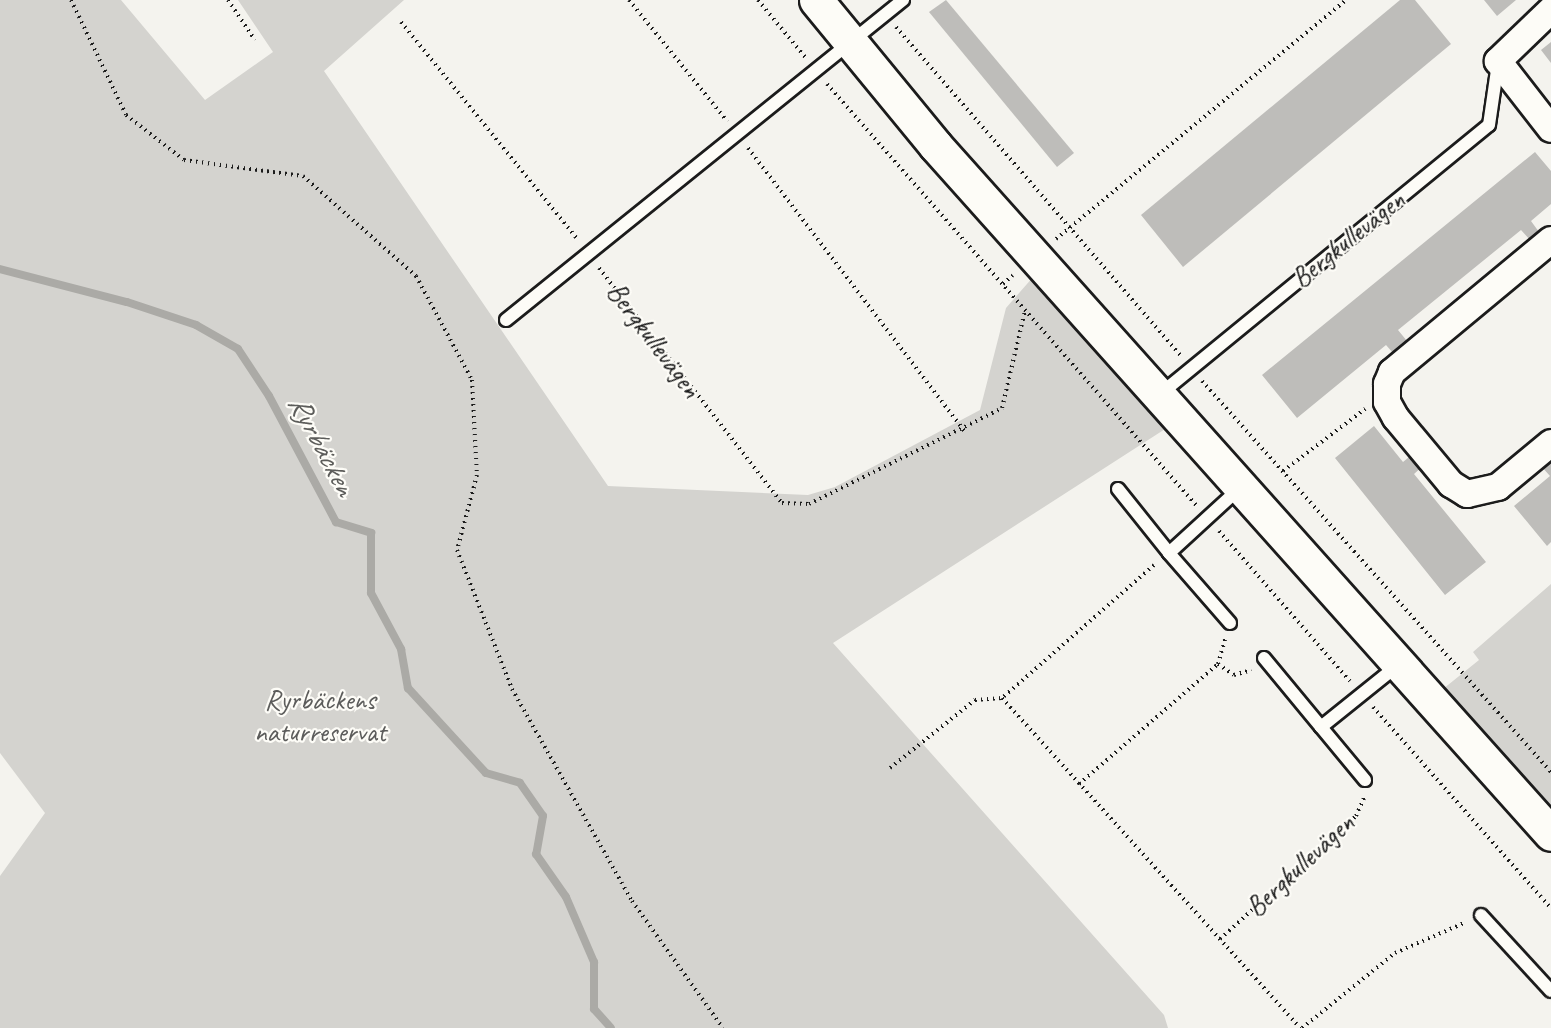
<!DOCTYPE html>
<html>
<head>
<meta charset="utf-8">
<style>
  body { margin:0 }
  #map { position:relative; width:1551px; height:1028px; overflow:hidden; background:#f4f3ee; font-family:Caveat,sans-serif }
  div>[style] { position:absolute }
  .green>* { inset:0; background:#d4d3cf }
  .stream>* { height:8px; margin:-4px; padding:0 4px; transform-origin:4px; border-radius:4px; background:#abaaa6 }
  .building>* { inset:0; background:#bebdba }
  .path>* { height:4px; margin-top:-2px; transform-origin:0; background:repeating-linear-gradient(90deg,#1c1c1c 0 1.5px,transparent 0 6px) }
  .roads { filter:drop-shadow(2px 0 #1c1c1c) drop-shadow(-2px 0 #1c1c1c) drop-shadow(0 2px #1c1c1c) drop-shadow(0 -2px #1c1c1c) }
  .lane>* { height:12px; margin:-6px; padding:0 6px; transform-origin:6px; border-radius:6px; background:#fdfcf7 }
  .street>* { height:26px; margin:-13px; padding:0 13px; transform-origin:13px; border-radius:13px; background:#fdfcf7 }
  .secondary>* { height:33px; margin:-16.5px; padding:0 16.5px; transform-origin:16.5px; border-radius:16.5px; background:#fdfcf7 }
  span { translate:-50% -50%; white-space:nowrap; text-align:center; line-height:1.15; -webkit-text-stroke:4.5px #fdfcf7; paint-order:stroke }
  .street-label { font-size:28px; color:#1c1c1c }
  .park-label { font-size:28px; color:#5c5c5b }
  .water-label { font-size:30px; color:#5c5c5a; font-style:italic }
</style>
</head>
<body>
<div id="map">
  <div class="green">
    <div style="clip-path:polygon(0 0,121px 0,205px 100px,273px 52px,238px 0,404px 0,324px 71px,608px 486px,808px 495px,835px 487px,980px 410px,1006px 308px,1034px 276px,1176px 422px,833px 643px,1164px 1015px,1168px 1028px,0 1028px,0 876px,45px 813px,0 753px)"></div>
    <div style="clip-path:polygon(1551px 584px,1551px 805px,1443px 689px,1479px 660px,1473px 652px)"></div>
  </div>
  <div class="stream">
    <div style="left:0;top:269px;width:131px;rotate:14.6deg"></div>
    <div style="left:127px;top:302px;width:73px;rotate:18.4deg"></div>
    <div style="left:196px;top:325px;width:48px;rotate:29.7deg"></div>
    <div style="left:238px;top:349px;width:56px;rotate:56.6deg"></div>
    <div style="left:269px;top:396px;width:143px;rotate:62deg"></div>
    <div style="left:336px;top:522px;width:37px;rotate:17deg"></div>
    <div style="left:371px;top:533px;width:60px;rotate:90deg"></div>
    <div style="left:371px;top:593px;width:64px;rotate:61.8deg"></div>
    <div style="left:401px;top:649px;width:40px;rotate:80deg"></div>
    <div style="left:408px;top:688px;width:115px;rotate:47.5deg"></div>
    <div style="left:486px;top:773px;width:35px;rotate:16deg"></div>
    <div style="left:520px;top:783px;width:40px;rotate:55.1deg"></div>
    <div style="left:543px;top:816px;width:39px;rotate:100deg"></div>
    <div style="left:536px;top:854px;width:52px;rotate:55.1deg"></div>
    <div style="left:566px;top:897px;width:71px;rotate:66.7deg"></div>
    <div style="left:594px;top:962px;width:47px;rotate:90deg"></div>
    <div style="left:594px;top:1009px;width:25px;rotate:48deg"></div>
  </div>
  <div class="building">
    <div style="clip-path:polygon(946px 0,1074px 153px,1057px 167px,929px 12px)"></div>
    <div style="clip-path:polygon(1400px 0,1415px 0,1451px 44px,1183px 267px,1141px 215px)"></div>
    <div style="clip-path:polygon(1484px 0,1516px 0,1497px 16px)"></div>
    <div style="clip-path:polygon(1551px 42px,1551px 63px,1541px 50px)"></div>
    <div style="clip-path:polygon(1535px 152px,1551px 171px,1551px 204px,1531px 221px,1539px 232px,1530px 240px,1521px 230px,1398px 330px,1407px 341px,1393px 353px,1386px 345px,1297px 418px,1262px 375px)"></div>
    <div style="clip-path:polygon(1374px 426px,1403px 462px,1414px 453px,1424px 465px,1414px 474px,1486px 562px,1445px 595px,1335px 458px)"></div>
    <div style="clip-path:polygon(1551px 458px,1551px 542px,1547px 546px,1514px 506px,1550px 476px,1541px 466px)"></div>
  </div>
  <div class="path">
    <div style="left:71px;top:0;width:127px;rotate:64.4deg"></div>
    <div style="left:126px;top:115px;width:73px;rotate:37.8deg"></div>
    <div style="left:184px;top:160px;width:120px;rotate:7.7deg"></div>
    <div style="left:303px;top:176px;width:151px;rotate:41.5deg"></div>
    <div style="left:416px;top:276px;width:118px;rotate:61.7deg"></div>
    <div style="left:472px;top:380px;width:95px;rotate:87deg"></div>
    <div style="left:477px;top:475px;width:78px;rotate:104.9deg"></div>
    <div style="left:457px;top:550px;width:149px;rotate:68.4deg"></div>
    <div style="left:512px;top:689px;width:244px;rotate:60.5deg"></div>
    <div style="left:632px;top:901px;width:156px;rotate:54.4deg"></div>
    <div style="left:228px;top:0;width:48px;rotate:56deg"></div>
    <div style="left:629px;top:0;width:156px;rotate:51deg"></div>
    <div style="left:758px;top:0;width:74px;rotate:50.5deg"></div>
    <div style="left:401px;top:22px;width:281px;rotate:50.9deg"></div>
    <div style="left:896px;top:27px;width:434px;rotate:49.1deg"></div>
    <div style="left:827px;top:84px;width:560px;rotate:48.77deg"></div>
    <div style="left:748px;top:148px;width:356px;rotate:52.6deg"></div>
    <div style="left:1056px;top:239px;width:376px;rotate:-39.5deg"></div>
    <div style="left:599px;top:268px;width:298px;rotate:52.1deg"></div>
    <div style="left:782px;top:503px;width:27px;rotate:2deg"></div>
    <div style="left:809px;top:504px;width:216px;rotate:-26.4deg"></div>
    <div style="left:1002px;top:408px;width:100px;rotate:-76.7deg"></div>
    <div style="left:1003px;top:284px;width:13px;rotate:-42deg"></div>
    <div style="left:1202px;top:381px;width:524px;rotate:48.25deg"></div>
    <div style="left:1283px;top:471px;width:103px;rotate:-37.1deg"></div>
    <div style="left:1219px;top:531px;width:199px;rotate:48.9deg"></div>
    <div style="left:1154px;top:565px;width:202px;rotate:138.8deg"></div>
    <div style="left:1002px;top:698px;width:445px;rotate:47.9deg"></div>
    <div style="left:1218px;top:664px;width:19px;rotate:35deg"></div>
    <div style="left:1234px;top:675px;width:18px;rotate:-16deg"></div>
    <div style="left:1373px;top:707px;width:268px;rotate:48.5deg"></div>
    <div style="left:890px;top:768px;width:109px;rotate:-38.7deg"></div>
    <div style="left:975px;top:700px;width:27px;rotate:-4deg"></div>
    <div style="left:1079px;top:784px;width:184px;rotate:-40.8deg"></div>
    <div style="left:1218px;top:664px;width:26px;rotate:-74deg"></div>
    <div style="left:1220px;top:939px;width:183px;rotate:-42.1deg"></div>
    <div style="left:1356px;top:816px;width:22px;rotate:-66deg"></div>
    <div style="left:1302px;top:1028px;width:119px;rotate:-38.9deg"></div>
    <div style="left:1395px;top:953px;width:75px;rotate:-23.5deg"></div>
  </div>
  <div class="roads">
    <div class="lane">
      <div style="left:506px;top:320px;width:510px;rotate:-38.87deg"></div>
      <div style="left:1159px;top:395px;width:426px;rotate:-39.3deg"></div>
      <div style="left:1489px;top:125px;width:63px;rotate:-81.7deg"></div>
      <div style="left:1118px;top:489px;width:82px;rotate:51.4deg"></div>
      <div style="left:1230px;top:623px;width:93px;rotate:-131.1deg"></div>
      <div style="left:1169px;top:553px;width:96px;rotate:-42.5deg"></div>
      <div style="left:1264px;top:658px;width:89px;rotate:50.4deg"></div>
      <div style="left:1321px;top:727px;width:99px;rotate:-38.8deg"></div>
      <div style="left:1321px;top:727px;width:69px;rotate:50.3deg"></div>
      <div style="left:1481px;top:915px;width:103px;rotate:47.4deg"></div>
    </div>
    <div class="street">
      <div style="left:1551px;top:10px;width:74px;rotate:136.1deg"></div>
      <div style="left:1498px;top:61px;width:86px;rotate:52.1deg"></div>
      <div style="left:1551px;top:240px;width:207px;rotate:140.3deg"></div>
      <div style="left:1392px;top:372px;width:13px;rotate:113deg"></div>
      <div style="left:1387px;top:384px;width:18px;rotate:90deg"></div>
      <div style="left:1387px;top:402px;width:18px;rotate:61deg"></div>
      <div style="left:1396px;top:418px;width:86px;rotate:50.2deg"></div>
      <div style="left:1451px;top:484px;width:19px;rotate:32deg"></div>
      <div style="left:1467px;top:494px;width:32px;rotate:-13deg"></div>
      <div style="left:1498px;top:487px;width:69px;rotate:-39.7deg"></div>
    </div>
    <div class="secondary">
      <div style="left:816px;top:0;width:188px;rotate:50.6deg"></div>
      <div style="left:935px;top:145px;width:924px;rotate:48.2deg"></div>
    </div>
  </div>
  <div class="street-label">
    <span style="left:1348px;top:239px;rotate:-39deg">Bergkullevägen</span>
    <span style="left:654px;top:340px;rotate:53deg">Bergkullevägen</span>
    <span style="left:1300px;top:865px;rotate:-43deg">Bergkullevägen</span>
  </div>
  <div class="park-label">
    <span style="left:320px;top:716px">Ryrbäckens<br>naturreservat</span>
  </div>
  <div class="water-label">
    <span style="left:322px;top:445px;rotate:62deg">Ryrbäcken</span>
  </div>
</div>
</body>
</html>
